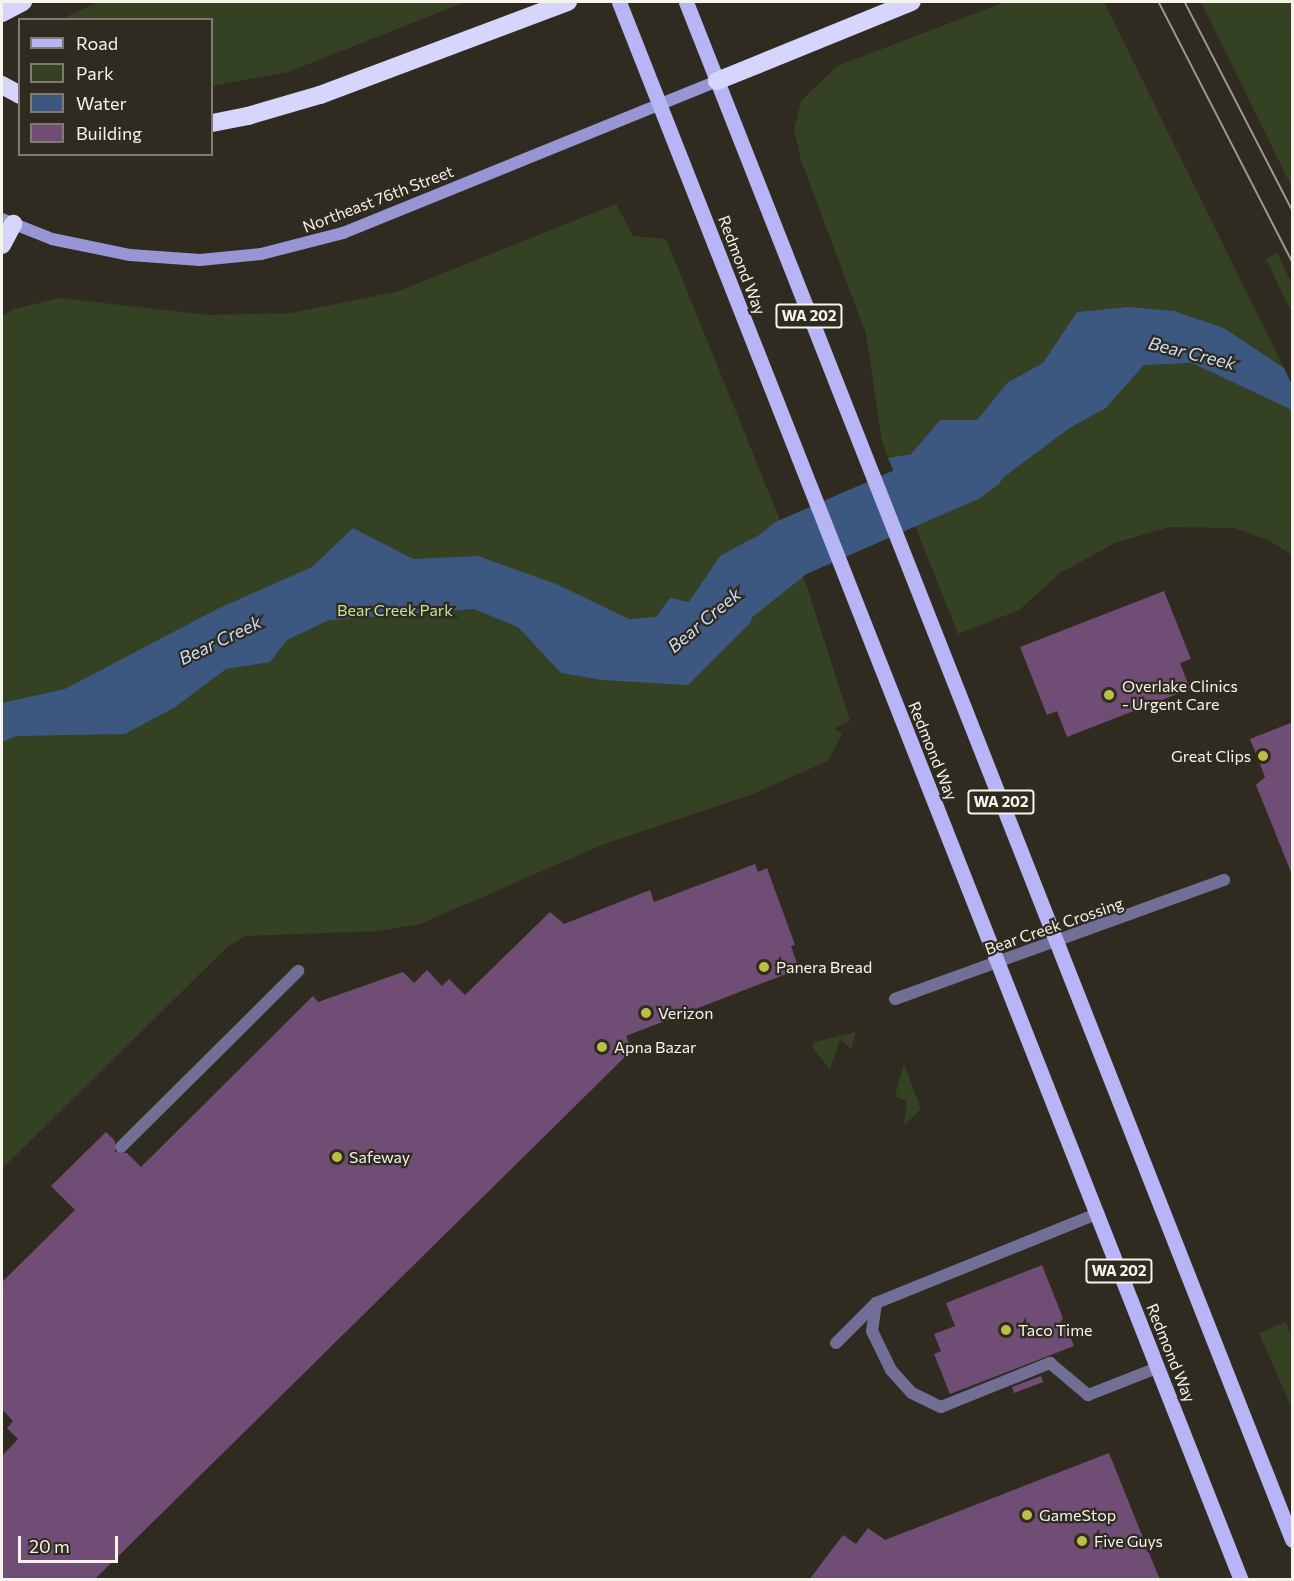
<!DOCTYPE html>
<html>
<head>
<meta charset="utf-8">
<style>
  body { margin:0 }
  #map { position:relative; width:1294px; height:1581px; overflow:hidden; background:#302b20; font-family:Commissioner,sans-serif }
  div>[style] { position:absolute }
  .green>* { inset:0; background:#354123 }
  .water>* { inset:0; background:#3c5880 }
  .pier>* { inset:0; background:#302b20 }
  .river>* { height:60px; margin:-30px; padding:0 30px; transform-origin:30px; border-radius:30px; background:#3c5880 }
  .building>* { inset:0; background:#6f4d74 }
  .lane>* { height:12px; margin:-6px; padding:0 6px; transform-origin:6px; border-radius:6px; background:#716f96 }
  .secondary>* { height:12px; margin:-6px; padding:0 6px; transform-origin:6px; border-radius:6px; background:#9895d4 }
  .primary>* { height:15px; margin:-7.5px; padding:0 7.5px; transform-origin:7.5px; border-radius:7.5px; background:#b7b5f5 }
  .highway>* { height:18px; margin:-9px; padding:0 9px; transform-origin:9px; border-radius:9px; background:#d6d5fc }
  .tram>* { height:1.5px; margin:-0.75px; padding:0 0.75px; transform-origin:0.75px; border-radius:0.75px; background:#9e9a91 }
  .dots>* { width:16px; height:16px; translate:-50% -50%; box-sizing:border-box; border:3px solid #302b20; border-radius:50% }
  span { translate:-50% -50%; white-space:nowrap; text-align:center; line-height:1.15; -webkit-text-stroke:4.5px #302b20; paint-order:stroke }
  .shield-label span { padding:2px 4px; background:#302b20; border:2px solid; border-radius:4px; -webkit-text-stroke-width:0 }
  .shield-label { font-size:15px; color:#f6f3eb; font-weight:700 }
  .street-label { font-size:16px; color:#f6f3eb }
  .park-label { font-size:16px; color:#c2e298 }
  .poi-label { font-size:16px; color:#f6f3eb }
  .left { translate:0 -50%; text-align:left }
  .right { translate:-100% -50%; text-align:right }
  .water-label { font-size:18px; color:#c9dbf6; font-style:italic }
  .frame { position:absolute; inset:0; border:3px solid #f6f3eb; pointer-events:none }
  .legend { position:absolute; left:18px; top:18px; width:195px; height:138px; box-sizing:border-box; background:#302b20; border:2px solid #7f7b71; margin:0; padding:8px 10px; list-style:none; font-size:18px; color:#f6f3eb }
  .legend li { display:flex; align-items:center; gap:12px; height:30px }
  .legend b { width:30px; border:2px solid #7f7b71 }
  .scale { position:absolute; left:18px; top:1536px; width:100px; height:27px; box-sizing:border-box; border:3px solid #f6f3eb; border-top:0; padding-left:8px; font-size:18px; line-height:21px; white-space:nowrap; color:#f6f3eb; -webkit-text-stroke:4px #302b20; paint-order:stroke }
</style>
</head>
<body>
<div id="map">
  <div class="green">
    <div style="clip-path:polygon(97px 2px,465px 2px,288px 72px,212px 86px,212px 20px,62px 19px)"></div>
    <div style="clip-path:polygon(1005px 2px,1104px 2px,1284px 368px,1224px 328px,1174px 311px,1128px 307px,1078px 312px,1043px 363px,1007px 383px,977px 420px,940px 420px,911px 454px,888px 458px,882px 442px,866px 334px,801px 160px,794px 129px,801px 101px,837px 66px)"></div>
    <div style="clip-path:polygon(1201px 2px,1292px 2px,1292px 188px)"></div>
    <div style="clip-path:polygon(616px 204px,633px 236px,666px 239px,807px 587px,850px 721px,834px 728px,842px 734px,828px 761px,750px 795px,602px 845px,420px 924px,379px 931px,245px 936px,227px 947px,2px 1169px,2px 316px,14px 309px,59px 298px,210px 315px,291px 313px,399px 291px)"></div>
    <div style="clip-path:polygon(1277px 253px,1292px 284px,1292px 314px,1266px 259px)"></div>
    <div style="clip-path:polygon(1194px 363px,1292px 410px,1292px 555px,1270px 541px,1235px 528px,1169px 527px,1115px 543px,1060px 573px,1019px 610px,958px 634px,906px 503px,992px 486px,1071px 427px,1106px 408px,1144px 365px)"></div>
    <div style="clip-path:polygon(856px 1032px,851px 1049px,840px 1039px,830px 1069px,812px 1047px,814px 1042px)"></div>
    <div style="clip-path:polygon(904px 1064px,921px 1109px,904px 1125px,907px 1102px,895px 1096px)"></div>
    <div style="clip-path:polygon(1286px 1322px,1292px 1339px,1292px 1409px,1259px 1333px)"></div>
  </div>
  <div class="water">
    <div style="clip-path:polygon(1128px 307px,1174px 311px,1224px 328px,1284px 368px,1292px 385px,1292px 410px,1192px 363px,1144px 365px,1106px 408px,1071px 427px,992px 486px,906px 503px,888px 458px,911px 454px,940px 420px,977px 420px,1007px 383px,1043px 363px,1077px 312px)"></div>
    <div style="clip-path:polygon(782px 523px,794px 554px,766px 584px,750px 623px,688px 685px,602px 680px,561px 673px,518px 627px,474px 609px,329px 620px,287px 640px,270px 662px,226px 669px,175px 707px,125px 734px,16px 736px,2px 742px,2px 703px,65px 689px,217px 609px,312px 567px,353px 528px,413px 559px,478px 556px,556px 584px,629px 619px,656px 617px,670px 598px,689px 602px,720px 556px)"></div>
  </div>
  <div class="pier">
    <div style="clip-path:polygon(887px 455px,888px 458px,907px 506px,903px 504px)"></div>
  </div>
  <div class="river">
    <div style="left:728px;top:598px;width:80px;rotate:-38.4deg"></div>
    <div style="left:791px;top:548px;width:190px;rotate:-23.6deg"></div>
    <div style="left:965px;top:472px;width:15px;rotate:-37deg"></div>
  </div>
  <div class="building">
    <div style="clip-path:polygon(1164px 591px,1191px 659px,1180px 663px,1190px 689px,1067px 737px,1057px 711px,1047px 715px,1020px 647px)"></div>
    <div style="clip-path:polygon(1293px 722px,1293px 872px,1291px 872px,1256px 785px,1265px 777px,1250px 739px)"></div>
    <div style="clip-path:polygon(755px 864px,758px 872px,767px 868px,795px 945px,791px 946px,799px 969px,626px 1036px,632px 1050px,94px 1580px,2px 1580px,2px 1456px,18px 1439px,7px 1428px,13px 1421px,2px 1409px,2px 1282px,75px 1210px,51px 1186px,106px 1132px,115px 1141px,115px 1152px,127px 1153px,141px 1167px,313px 996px,318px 1002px,403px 972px,414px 983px,427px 970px,442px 986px,449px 979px,465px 995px,550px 912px,564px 924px,650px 890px,654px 902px)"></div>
    <div style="clip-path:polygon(1042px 1265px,1074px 1346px,950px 1394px,934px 1354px,941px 1351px,934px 1334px,955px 1326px,946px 1303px)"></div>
    <div style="clip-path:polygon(1041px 1376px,1043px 1382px,1014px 1393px,1012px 1387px)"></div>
    <div style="clip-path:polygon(1109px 1453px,1160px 1580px,809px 1580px,843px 1535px,856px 1544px,868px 1528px,885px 1540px)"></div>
  </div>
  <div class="lane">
    <div style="left:895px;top:999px;width:350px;rotate:-19.9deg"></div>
    <div style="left:121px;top:1147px;width:250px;rotate:-44.8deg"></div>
    <div style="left:876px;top:1303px;width:28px;rotate:98deg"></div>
    <div style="left:872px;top:1331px;width:43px;rotate:64deg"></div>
    <div style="left:891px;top:1370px;width:31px;rotate:48deg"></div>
    <div style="left:912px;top:1393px;width:32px;rotate:26deg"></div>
    <div style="left:941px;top:1407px;width:118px;rotate:-22deg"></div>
    <div style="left:1050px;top:1363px;width:50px;rotate:40.1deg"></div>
    <div style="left:1088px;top:1395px;width:74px;rotate:-21.4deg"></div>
    <div style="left:836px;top:1343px;width:57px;rotate:-45deg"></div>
    <div style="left:876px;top:1303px;width:237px;rotate:-22deg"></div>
  </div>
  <div class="secondary">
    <div style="left:2px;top:219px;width:54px;rotate:21.8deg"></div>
    <div style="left:52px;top:239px;width:80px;rotate:11.6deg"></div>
    <div style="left:130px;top:255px;width:70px;rotate:4.1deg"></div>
    <div style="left:200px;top:260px;width:61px;rotate:-5.6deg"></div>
    <div style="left:261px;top:254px;width:85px;rotate:-14.4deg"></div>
    <div style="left:343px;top:233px;width:404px;rotate:-22.1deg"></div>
  </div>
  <div class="primary">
    <div style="left:619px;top:2px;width:1696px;rotate:68.49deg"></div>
    <div style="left:686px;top:2px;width:1653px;rotate:68.49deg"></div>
  </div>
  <div class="highway">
    <div style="left:2px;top:13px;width:24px;rotate:-28deg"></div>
    <div style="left:717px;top:81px;width:210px;rotate:-22.1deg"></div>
    <div style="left:2px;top:85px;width:21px;rotate:29deg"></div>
    <div style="left:212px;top:123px;width:37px;rotate:-11deg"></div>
    <div style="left:248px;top:116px;width:75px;rotate:-16.3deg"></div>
    <div style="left:320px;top:95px;width:265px;rotate:-20.6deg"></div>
    <div style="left:2px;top:245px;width:24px;rotate:-62deg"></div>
  </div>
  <div class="tram">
    <div style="left:1159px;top:2px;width:291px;rotate:62.8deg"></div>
    <div style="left:1185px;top:2px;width:233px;rotate:62.7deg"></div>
  </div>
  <div class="dots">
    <div style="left:1109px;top:695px;background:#bbc045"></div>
    <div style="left:1263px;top:756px;background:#bbc045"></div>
    <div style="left:764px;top:967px;background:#bbc045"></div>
    <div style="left:646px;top:1013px;background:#bbc045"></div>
    <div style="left:602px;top:1047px;background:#bbc045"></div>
    <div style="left:337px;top:1157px;background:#bbc045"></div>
    <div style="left:1006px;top:1330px;background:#bbc045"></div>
    <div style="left:1027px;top:1515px;background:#bbc045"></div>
    <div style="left:1082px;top:1541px;background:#bbc045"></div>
  </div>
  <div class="shield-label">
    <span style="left:809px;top:316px">WA 202</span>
    <span style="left:1001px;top:802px">WA 202</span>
    <span style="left:1119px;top:1271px">WA 202</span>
  </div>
  <div class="street-label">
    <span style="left:378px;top:199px;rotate:-21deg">Northeast 76th Street</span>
    <span style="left:742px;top:265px;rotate:69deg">Redmond Way</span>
    <span style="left:933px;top:751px;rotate:68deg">Redmond Way</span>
    <span style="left:1054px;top:926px;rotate:-19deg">Bear Creek Crossing</span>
    <span style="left:1171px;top:1353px;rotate:68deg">Redmond Way</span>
  </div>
  <div class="park-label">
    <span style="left:395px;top:610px">Bear Creek Park</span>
  </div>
  <div class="poi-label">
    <span class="left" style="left:1122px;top:695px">Overlake Clinics<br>- Urgent Care</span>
    <span class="right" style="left:1251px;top:756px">Great Clips</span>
    <span class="left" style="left:776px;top:967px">Panera Bread</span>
    <span class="left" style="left:658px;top:1013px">Verizon</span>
    <span class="left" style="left:614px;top:1047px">Apna Bazar</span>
    <span class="left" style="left:349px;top:1157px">Safeway</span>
    <span class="left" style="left:1018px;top:1330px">Taco Time</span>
    <span class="left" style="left:1039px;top:1515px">GameStop</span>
    <span class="left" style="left:1094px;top:1541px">Five Guys</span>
  </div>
  <div class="water-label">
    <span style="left:1192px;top:353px;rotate:14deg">Bear Creek</span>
    <span style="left:704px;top:620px;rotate:-40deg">Bear Creek</span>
    <span style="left:220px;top:640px;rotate:-26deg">Bear Creek</span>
  </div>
  <div class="frame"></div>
  <ul class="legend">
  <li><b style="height:8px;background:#b7b5f5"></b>Road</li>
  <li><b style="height:16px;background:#354123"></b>Park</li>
  <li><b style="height:16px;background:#3c5880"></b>Water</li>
  <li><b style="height:16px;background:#6f4d74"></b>Building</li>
  </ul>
  <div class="scale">20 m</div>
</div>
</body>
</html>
